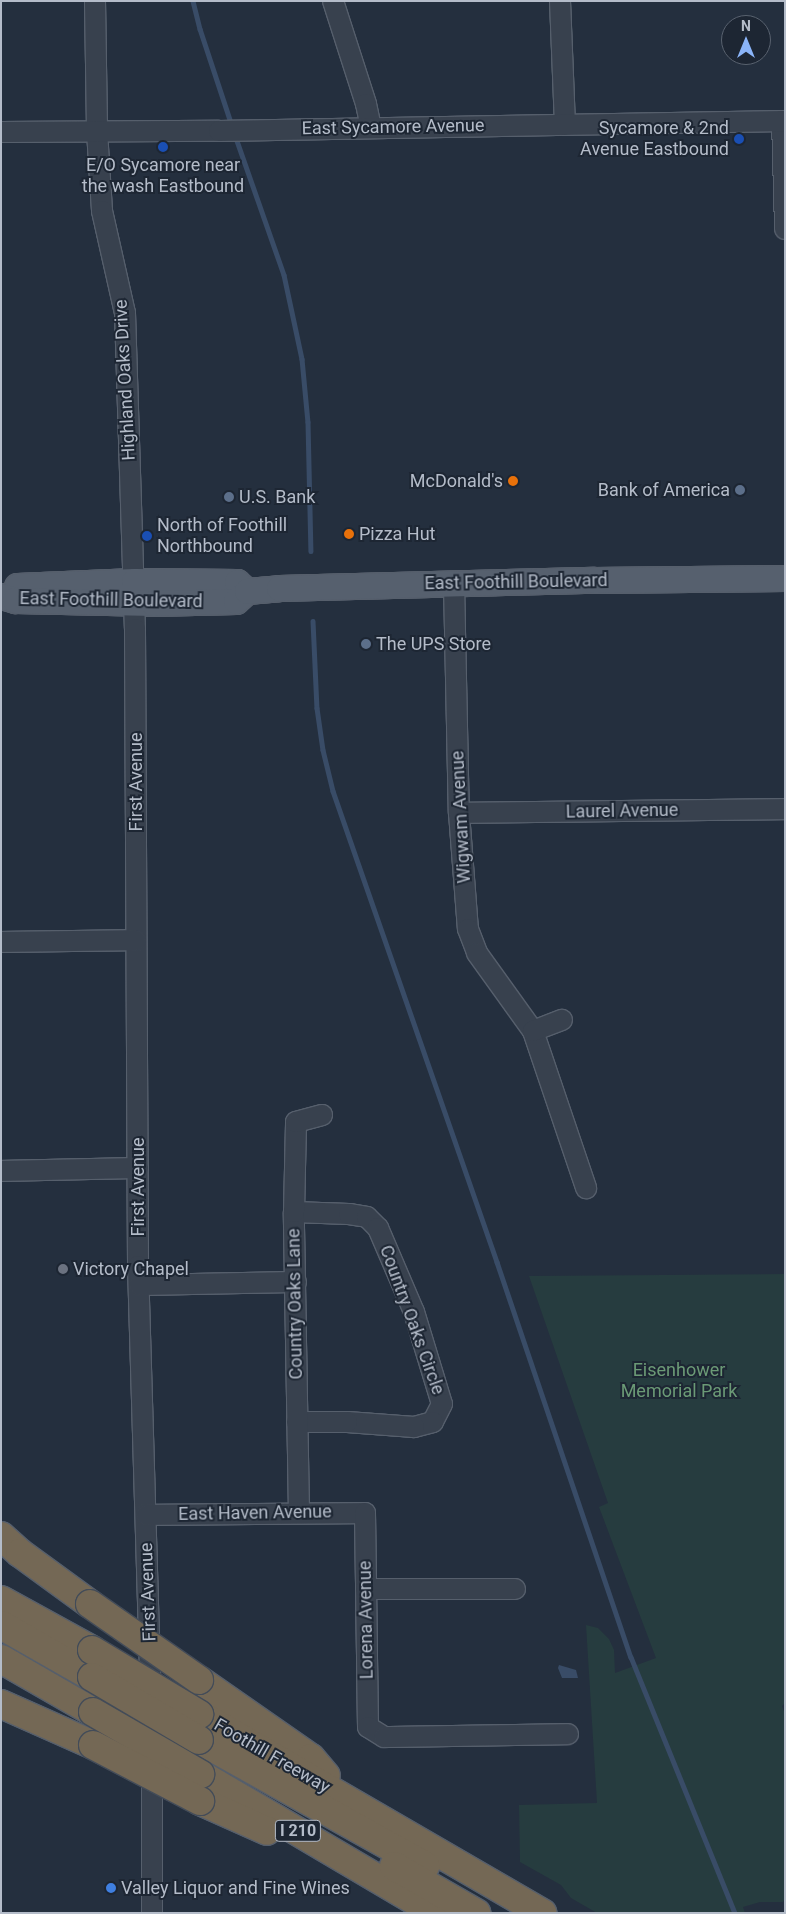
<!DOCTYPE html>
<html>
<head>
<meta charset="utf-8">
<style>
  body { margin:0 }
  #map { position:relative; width:786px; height:1914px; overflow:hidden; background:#242f3e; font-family:Roboto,sans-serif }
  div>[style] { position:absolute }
  .green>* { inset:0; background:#263c3f }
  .water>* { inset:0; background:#394c67 }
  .stream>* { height:4.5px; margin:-2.25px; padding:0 2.25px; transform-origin:2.25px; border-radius:2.25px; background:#394c67 }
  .roads { filter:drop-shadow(1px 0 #565f6c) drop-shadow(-1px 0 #565f6c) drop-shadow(0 1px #565f6c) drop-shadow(0 -1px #565f6c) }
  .minor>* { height:20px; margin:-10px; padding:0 10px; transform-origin:10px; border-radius:10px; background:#38414e }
  .major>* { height:25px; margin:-12.5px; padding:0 12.5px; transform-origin:12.5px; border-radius:12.5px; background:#56606e }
  .highway>* { height:28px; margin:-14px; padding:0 14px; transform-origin:14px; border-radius:14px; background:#746855 }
  .bridges { filter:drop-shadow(1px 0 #434c59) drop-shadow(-1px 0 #434c59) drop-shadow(0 1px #434c59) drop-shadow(0 -1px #434c59) }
  .highway-bridge>* { height:28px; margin:-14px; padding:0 14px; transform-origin:14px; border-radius:14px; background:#746855 }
  .dots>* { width:14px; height:14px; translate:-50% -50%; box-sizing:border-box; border:2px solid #1d2633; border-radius:50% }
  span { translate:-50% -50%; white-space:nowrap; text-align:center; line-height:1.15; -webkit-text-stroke:4px #1d2633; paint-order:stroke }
  .shield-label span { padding:1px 4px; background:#1d2633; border:1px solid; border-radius:4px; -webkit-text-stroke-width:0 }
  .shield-label { font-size:16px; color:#b4bcc9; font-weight:700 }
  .street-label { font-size:18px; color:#b4bcc9 }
  .poi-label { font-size:18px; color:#b4bcc9 }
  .right { translate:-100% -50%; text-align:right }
  .left { translate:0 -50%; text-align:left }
  .park-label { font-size:18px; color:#6b9a76 }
  .frame { position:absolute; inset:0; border:2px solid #b4bcc9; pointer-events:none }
  .north { position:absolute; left:721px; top:15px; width:50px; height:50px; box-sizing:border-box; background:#1d2633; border:1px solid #59626f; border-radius:50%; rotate:0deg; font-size:14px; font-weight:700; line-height:20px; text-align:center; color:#b4bcc9 }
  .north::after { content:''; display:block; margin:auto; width:18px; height:22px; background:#8ab4f8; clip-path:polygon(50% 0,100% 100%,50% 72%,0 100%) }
</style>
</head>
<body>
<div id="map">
  <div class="green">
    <div style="clip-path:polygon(785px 1274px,785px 1703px,782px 1706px,785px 1714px,785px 1899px,783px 1902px,760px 1902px,743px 1907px,745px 1913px,597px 1913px,571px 1898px,561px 1885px,520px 1862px,519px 1805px,597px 1803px,586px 1625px,598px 1628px,609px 1639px,614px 1650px,615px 1673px,656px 1658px,599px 1507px,608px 1503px,529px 1276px)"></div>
  </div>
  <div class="water">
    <div style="clip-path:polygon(559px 1665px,576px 1670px,578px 1678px,562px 1678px,558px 1668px)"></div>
  </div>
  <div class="stream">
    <div style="left:193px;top:1px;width:29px;rotate:76deg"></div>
    <div style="left:200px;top:29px;width:102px;rotate:71.7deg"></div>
    <div style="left:235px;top:135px;width:148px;rotate:70.7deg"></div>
    <div style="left:284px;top:275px;width:86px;rotate:77.9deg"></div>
    <div style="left:302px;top:359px;width:63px;rotate:84.6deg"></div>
    <div style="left:308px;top:422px;width:129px;rotate:88.7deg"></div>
    <div style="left:313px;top:621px;width:87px;rotate:87.4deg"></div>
    <div style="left:317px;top:708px;width:42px;rotate:81.9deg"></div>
    <div style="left:323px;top:750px;width:42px;rotate:76.3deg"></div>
    <div style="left:333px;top:791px;width:499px;rotate:70.8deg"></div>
    <div style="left:497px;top:1262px;width:417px;rotate:71.3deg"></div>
    <div style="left:631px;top:1657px;width:276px;rotate:67.9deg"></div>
  </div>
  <div class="roads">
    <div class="minor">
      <div style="left:95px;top:1px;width:130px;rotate:89.1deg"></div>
      <div style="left:97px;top:131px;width:80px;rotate:86.4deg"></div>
      <div style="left:102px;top:211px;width:105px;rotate:77.3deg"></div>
      <div style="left:125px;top:313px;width:316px;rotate:88.2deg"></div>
      <div style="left:135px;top:629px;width:637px;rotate:89.73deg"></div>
      <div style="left:138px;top:1266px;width:430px;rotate:88.3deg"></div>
      <div style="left:333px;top:1px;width:108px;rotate:72.2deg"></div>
      <div style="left:366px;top:104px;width:24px;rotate:78deg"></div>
      <div style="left:560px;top:1px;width:124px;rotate:87.7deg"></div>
      <div style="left:782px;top:121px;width:108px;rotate:88.4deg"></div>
      <div style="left:1px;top:132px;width:218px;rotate:-0.3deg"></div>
      <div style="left:219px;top:131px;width:566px;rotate:-1.01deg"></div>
      <div style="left:454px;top:583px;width:230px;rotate:88.8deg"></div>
      <div style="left:459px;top:813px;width:116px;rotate:85.6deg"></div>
      <div style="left:468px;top:929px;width:26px;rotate:69deg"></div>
      <div style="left:477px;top:953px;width:96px;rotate:54.3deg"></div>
      <div style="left:533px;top:1031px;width:166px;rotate:71.3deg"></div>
      <div style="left:459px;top:813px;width:326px;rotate:-0.7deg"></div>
      <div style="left:1px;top:942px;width:135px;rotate:-0.8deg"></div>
      <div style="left:533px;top:1031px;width:31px;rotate:-21deg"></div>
      <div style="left:1px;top:1171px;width:137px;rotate:-1.3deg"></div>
      <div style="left:294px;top:1212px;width:55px;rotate:2.1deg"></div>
      <div style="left:349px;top:1214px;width:18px;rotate:9deg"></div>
      <div style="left:367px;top:1217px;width:16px;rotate:45deg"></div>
      <div style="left:378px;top:1228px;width:91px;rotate:66.8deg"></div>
      <div style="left:414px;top:1312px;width:96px;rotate:73.1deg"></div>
      <div style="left:442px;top:1404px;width:20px;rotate:117deg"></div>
      <div style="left:433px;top:1422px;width:20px;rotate:165deg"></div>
      <div style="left:414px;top:1427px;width:67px;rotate:-175.7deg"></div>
      <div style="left:347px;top:1422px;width:50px;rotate:180deg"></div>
      <div style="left:139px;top:1285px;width:157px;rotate:-1.1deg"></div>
      <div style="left:299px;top:1513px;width:301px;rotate:-91deg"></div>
      <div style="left:294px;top:1212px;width:90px;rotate:-88.7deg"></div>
      <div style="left:296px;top:1122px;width:27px;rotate:-15deg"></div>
      <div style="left:146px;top:1515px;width:219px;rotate:-0.5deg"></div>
      <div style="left:365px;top:1513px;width:214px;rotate:89.2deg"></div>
      <div style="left:368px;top:1727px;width:19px;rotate:32deg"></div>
      <div style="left:384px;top:1737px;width:184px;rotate:-0.9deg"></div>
      <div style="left:366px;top:1589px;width:149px"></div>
      <div style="left:152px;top:1913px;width:148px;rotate:-90deg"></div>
    </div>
    <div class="major">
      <div style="left:17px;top:586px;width:117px;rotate:-2.4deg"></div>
      <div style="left:134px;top:581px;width:103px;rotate:0.6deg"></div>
      <div style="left:237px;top:582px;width:13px;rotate:42deg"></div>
      <div style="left:1px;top:596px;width:15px;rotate:16deg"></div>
      <div style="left:15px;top:600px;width:138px;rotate:1.2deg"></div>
      <div style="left:153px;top:603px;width:83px;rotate:-1.4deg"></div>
      <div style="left:236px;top:601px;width:15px;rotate:-42deg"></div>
      <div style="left:247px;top:591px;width:32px;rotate:-5deg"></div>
      <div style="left:279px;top:588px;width:315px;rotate:-1.5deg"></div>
      <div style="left:594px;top:580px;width:191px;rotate:-0.6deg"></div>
    </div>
    <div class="highway">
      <div style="left:1px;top:1536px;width:25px;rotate:42deg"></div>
      <div style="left:20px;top:1553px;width:87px;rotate:36.1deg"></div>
      <div style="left:1px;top:1600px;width:104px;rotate:28.8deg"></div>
      <div style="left:1px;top:1625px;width:105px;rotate:29.7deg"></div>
      <div style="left:1px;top:1659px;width:106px;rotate:29.9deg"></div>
      <div style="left:199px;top:1680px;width:136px;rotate:34.9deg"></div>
      <div style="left:311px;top:1758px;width:23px;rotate:50deg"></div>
      <div style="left:1px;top:1704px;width:101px;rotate:24deg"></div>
      <div style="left:199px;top:1714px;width:397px;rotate:30.1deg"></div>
      <div style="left:199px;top:1740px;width:259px;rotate:29.1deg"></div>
      <div style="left:200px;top:1774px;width:274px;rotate:30.5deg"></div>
      <div style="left:200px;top:1801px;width:73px;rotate:24.1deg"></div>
      <div style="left:394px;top:1866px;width:95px;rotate:29.8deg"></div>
    </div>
  </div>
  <div class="bridges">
    <div class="highway-bridge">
      <div style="left:90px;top:1604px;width:133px;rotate:34.9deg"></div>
      <div style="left:92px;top:1650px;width:125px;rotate:30.9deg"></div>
      <div style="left:92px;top:1677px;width:124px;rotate:30.5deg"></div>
      <div style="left:93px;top:1712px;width:124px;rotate:30.1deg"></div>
      <div style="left:93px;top:1745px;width:121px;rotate:27.6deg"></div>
    </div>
  </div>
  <div class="dots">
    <div style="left:739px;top:139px;background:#1a4fb4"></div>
    <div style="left:163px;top:147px;background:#1a4fb4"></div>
    <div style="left:513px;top:481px;background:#e8710a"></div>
    <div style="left:740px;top:490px;background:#5c6f8a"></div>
    <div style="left:229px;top:497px;background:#5c6f8a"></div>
    <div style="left:349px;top:534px;background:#e8710a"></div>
    <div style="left:147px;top:536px;background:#1a4fb4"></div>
    <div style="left:366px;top:644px;background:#5c6f8a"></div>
    <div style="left:63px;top:1269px;background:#6b7280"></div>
    <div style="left:111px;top:1888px;background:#3f7fe0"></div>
  </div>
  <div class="shield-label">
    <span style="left:298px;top:1831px">I 210</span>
  </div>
  <div class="street-label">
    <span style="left:393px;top:127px;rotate:-1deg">East Sycamore Avenue</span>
    <span style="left:125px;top:380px;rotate:-93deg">Highland Oaks Drive</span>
    <span style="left:516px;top:582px;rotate:-1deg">East Foothill Boulevard</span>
    <span style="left:111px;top:600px;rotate:1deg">East Foothill Boulevard</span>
    <span style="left:136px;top:782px;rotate:-90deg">First Avenue</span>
    <span style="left:622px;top:811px;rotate:-1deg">Laurel Avenue</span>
    <span style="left:461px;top:817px;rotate:-93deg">Wigwam Avenue</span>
    <span style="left:138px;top:1187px;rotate:-90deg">First Avenue</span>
    <span style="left:295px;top:1304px;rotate:-91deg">Country Oaks Lane</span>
    <span style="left:412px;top:1320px;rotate:70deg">Country Oaks Circle</span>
    <span style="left:255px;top:1513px;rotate:-1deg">East Haven Avenue</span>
    <span style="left:148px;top:1592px;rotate:-92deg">First Avenue</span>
    <span style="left:366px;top:1620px;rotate:-91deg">Lorena Avenue</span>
    <span style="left:272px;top:1756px;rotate:30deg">Foothill Freeway</span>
  </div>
  <div class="poi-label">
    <span class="right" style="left:729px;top:139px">Sycamore &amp; 2nd<br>Avenue Eastbound</span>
    <span style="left:163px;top:176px">E/O Sycamore near<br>the wash Eastbound</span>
    <span class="right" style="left:503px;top:481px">McDonald's</span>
    <span class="right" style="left:730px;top:490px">Bank of America</span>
    <span class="left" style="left:239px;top:497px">U.S. Bank</span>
    <span class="left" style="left:157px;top:536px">North of Foothill<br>Northbound</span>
    <span class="left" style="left:359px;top:534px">Pizza Hut</span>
    <span class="left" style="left:376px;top:644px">The UPS Store</span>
    <span class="left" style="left:73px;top:1269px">Victory Chapel</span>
    <span class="left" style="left:121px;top:1888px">Valley Liquor and Fine Wines</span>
  </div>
  <div class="park-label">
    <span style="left:679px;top:1381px">Eisenhower<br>Memorial Park</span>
  </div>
  <div class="frame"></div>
  <div class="north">N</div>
</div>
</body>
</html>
